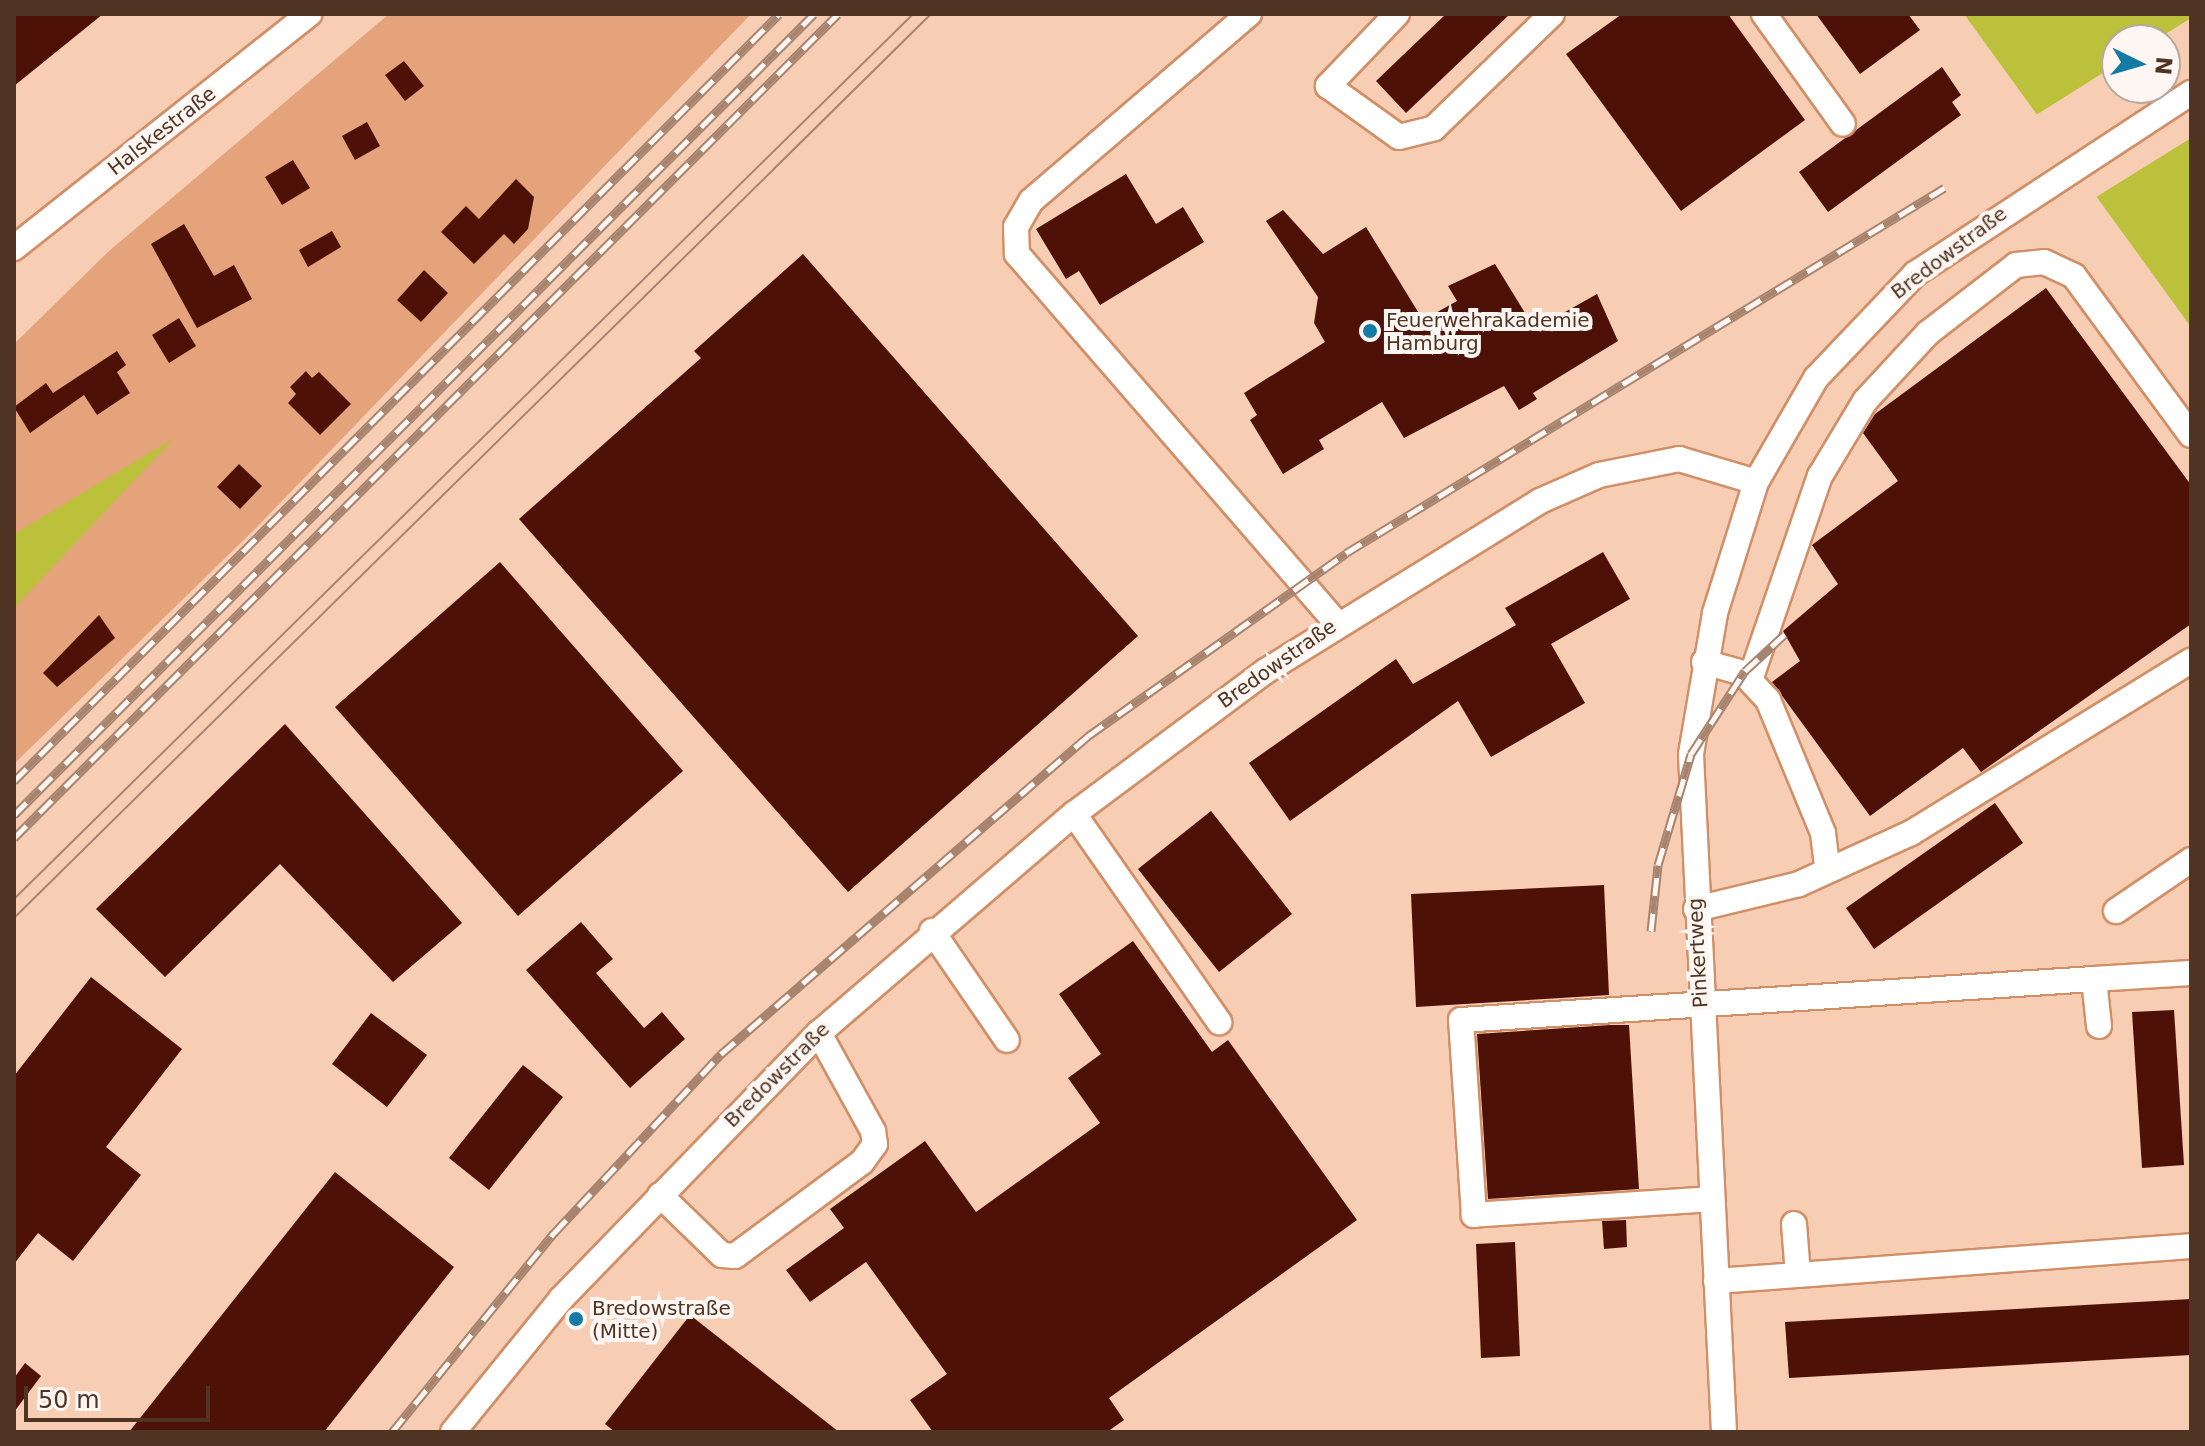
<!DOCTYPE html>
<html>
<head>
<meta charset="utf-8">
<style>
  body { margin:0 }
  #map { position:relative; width:2205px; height:1446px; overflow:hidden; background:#f7cdb4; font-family:"DejaVu Sans",sans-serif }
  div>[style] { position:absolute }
  .green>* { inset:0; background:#e5a37c }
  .water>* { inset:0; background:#bbc13a }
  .pier>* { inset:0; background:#f7cdb4 }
  .building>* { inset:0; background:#4d1107 }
  .roads { filter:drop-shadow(2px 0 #d18f67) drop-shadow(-2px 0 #d18f67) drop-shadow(0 2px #d18f67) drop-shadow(0 -2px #d18f67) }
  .minor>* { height:24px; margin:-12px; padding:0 12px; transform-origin:12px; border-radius:12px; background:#fff }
  .tram>* { height:2px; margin:-1px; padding:0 1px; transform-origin:1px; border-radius:1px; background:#a8846f }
  .rail>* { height:9px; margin-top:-4.5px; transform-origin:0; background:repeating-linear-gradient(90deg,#fdf6f2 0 18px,#a8846f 0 36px); box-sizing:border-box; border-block:2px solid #a8846f }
  .dots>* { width:22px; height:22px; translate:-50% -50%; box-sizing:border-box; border:4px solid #fdf6f2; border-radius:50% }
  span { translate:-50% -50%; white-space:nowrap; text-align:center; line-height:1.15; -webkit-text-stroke:8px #fdf6f2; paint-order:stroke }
  .street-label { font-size:20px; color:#503423 }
  .poi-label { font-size:20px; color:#503423 }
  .left { translate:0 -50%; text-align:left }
  .frame { position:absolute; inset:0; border:16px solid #503423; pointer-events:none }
  .north { position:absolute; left:2101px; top:24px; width:80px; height:80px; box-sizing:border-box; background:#fdf6f2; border:2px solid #b8a89f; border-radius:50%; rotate:95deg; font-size:22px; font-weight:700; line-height:32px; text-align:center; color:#503423 }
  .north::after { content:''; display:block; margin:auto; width:28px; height:36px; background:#127ca6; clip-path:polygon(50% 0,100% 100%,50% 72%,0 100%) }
  .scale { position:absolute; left:24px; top:1386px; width:186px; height:36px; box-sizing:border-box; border:4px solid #503423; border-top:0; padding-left:10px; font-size:24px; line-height:28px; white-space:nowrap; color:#503423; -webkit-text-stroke:6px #fdf6f2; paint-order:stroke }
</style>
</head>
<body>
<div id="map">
  <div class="green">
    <div style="clip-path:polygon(389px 14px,751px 14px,257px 527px,14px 764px,14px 344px,108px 252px)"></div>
  </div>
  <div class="water">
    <div style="clip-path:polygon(evenodd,1964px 14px,2191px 14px,2191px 327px,1964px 14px,2117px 40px,2165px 40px,2165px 88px,2117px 88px,2117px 40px)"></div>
    <div style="clip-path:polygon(174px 438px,14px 608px,14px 534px)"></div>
  </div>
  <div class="pier">
    <div style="clip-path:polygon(2191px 18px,2191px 138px,2093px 199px,2033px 117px,2117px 64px,2117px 88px,2165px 88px,2165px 40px,2156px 40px)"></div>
  </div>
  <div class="building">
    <div style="clip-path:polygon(14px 14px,103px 14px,14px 86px)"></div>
    <div style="clip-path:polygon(1446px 14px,1510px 14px,1406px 113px,1376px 81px)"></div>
    <div style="clip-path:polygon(1622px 14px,1728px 14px,1805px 120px,1681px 211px,1566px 54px)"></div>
    <div style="clip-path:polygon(1816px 14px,1908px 14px,1920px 30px,1860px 74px)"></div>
    <div style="clip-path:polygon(404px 61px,424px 86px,405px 101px,385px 75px)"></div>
    <div style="clip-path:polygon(1942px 67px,1961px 95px,1952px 102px,1961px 115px,1828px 212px,1799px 172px)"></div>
    <div style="clip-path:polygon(367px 122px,380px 146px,355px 160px,342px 136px)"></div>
    <div style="clip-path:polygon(293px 160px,310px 188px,282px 205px,265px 177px)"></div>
    <div style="clip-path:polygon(1126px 174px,1156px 224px,1183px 207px,1204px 242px,1100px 305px,1079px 271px,1066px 279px,1036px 229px)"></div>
    <div style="clip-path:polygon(516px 179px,534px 197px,528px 229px,514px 244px,504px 234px,474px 264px,441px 232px,466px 206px,479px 219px)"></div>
    <div style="clip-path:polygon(1283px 210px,1323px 254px,1366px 227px,1423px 320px,1457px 301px,1448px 286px,1495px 264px,1535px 329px,1597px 294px,1618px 341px,1533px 393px,1537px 399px,1519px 410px,1504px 386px,1404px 438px,1382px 402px,1319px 440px,1324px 449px,1283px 474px,1250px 420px,1257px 415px,1244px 393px,1325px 342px,1314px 323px,1318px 297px,1266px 221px)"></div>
    <div style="clip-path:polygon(184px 224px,214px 276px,234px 265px,252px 299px,197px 328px,151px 244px)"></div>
    <div style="clip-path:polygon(332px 231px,341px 247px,308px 267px,299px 250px)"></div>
    <div style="clip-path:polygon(803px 254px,1138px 636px,848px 892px,519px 519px,701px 358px,694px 351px)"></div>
    <div style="clip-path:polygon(424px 270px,448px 293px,421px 322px,397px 300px)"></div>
    <div style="clip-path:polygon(2046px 288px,2191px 485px,2191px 624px,1981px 772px,1963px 748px,1870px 816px,1772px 682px,1800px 661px,1783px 631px,1838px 584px,1812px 545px,1898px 481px,1863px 433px,1875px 414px)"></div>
    <div style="clip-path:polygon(179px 318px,196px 346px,169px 363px,152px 335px)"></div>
    <div style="clip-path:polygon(117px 351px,126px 365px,117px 372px,130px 393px,97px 415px,84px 395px,30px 433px,14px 407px,46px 383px,53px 393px)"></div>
    <div style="clip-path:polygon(306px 371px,312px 378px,319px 372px,351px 404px,320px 435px,288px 403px,296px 394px,290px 387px)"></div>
    <div style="clip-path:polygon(239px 464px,262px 486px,240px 509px,217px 487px)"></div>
    <div style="clip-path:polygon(1603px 552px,1630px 599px,1551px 644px,1585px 703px,1491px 757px,1458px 701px,1290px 821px,1249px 763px,1396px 659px,1413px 684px,1516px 625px,1505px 608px)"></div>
    <div style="clip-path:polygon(500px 562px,683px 771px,518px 916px,335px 707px)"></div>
    <div style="clip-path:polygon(99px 615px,115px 638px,57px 687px,43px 673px)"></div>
    <div style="clip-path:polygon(285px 724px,462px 923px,393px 982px,280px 864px,165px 977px,96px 909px)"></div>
    <div style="clip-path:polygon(1995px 803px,2023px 843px,1874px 949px,1846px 908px)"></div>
    <div style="clip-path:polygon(1211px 811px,1292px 914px,1219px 972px,1138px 869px)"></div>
    <div style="clip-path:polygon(1604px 885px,1609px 995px,1416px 1007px,1411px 894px)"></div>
    <div style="clip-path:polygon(581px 922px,613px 959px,596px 973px,644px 1028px,662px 1012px,685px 1039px,630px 1088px,526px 970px)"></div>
    <div style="clip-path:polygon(1133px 941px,1212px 1052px,1228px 1040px,1357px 1220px,1109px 1398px,1124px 1420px,1107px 1432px,933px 1432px,910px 1400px,947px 1374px,866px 1262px,810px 1302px,786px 1270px,844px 1228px,830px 1209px,925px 1141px,976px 1212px,1100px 1123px,1068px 1078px,1101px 1054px,1059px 994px)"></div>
    <div style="clip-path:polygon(91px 977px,182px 1049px,106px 1147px,141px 1175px,73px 1261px,38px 1233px,14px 1264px,14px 1076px)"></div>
    <div style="clip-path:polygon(2174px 1010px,2184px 1165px,2142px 1168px,2132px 1012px)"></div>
    <div style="clip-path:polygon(371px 1013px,427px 1055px,387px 1107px,332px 1064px)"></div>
    <div style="clip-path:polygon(1610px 1025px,1629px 1025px,1639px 1189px,1488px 1199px,1477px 1034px)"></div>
    <div style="clip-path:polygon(523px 1065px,563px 1097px,489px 1190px,449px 1158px)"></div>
    <div style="clip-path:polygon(335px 1172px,454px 1267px,324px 1432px,129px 1432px)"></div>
    <div style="clip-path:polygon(1626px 1220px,1627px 1247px,1604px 1249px,1602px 1221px)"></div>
    <div style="clip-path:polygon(1515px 1242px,1520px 1356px,1481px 1358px,1476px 1244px)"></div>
    <div style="clip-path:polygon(2191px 1299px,2191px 1355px,1789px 1378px,1785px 1322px)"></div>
    <div style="clip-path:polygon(690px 1315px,839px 1432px,615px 1432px,605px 1424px)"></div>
    <div style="clip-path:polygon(25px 1363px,41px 1376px,14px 1412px,14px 1378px)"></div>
  </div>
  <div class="roads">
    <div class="minor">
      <div style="left:1249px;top:14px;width:287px;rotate:139.4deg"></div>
      <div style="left:1031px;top:201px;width:30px;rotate:120deg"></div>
      <div style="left:1016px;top:227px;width:27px;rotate:88deg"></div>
      <div style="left:1017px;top:254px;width:487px;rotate:49.1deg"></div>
      <div style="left:1397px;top:14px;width:100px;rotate:133.8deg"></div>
      <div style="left:1328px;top:86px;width:87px;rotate:35.7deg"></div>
      <div style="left:1399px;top:137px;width:36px;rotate:-14deg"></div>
      <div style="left:1434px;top:128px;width:164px;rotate:-44deg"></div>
      <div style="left:1764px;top:14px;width:135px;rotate:54.3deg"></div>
      <div style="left:14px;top:248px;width:377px;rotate:-38.4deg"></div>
      <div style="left:1704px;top:662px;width:41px;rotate:15.8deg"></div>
      <div style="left:1743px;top:673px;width:37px;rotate:47deg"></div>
      <div style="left:1768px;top:700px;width:144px;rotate:67.5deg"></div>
      <div style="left:1823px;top:833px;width:38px;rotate:83deg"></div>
      <div style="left:1750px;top:680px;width:216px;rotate:-71.1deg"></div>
      <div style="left:1820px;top:476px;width:87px;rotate:-59deg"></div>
      <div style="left:1865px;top:401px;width:93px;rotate:-47.2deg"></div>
      <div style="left:1928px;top:333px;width:111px;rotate:-37.7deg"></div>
      <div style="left:2016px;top:265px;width:28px;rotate:-6deg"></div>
      <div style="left:2044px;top:262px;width:33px;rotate:25deg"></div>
      <div style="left:2074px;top:276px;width:197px;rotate:53.7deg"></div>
      <div style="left:1074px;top:814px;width:254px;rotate:55.1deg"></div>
      <div style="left:1696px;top:909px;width:106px;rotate:-13.6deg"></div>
      <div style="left:1799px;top:884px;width:123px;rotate:-24.5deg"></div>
      <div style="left:1911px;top:833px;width:329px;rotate:-31.6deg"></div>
      <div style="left:2116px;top:911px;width:91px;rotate:-34.2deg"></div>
      <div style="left:932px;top:931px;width:132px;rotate:55.5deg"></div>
      <div style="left:2099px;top:1026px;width:47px;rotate:-96.1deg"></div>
      <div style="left:2094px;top:979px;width:97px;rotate:-3.5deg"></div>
      <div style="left:660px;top:1195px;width:86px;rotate:44.1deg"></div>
      <div style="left:722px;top:1255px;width:13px;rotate:4deg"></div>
      <div style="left:735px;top:1256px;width:158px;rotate:-36.5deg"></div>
      <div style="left:862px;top:1162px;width:22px;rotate:-54deg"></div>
      <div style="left:875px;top:1144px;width:13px;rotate:-99deg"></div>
      <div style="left:873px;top:1131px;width:112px;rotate:-118.9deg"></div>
      <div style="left:1712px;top:1199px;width:239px;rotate:176.2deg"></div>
      <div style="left:1474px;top:1215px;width:195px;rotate:-93.8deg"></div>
      <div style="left:1461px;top:1020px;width:634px;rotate:-3.71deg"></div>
      <div style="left:1794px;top:1224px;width:51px;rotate:85.5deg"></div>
      <div style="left:1716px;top:1281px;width:476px;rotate:-4.2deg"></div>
      <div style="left:453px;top:1432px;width:171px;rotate:-50.9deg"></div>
      <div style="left:561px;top:1299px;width:371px;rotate:-45.9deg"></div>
      <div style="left:819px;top:1033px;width:336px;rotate:-40.7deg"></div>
      <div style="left:1074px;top:814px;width:239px;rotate:-36.7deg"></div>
      <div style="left:1266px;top:671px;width:322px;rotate:-31.8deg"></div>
      <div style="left:1540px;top:501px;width:64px;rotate:-23.8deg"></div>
      <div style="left:1599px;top:475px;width:82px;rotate:-11.3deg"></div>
      <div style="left:1679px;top:459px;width:80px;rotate:16.6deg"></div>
      <div style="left:1724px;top:1432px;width:679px;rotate:-92.79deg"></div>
      <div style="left:1691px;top:754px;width:143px;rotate:-80.3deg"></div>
      <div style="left:1715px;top:613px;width:137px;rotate:-72.6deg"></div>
      <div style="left:1756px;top:482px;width:120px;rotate:-60deg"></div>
      <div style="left:1816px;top:378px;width:144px;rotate:-46.4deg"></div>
      <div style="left:1915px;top:274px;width:330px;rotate:-33.3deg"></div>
    </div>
  </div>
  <div class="tram">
    <div style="left:14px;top:899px;width:1262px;rotate:-44.55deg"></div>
    <div style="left:14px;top:918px;width:1288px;rotate:-44.59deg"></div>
  </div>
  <div class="rail">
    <div style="left:14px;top:781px;width:1083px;rotate:-45.07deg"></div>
    <div style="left:14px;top:815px;width:1132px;rotate:-45.04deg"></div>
    <div style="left:14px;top:838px;width:1165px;rotate:-45deg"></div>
    <div style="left:1651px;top:931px;width:66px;rotate:-83.9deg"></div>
    <div style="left:1658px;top:865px;width:116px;rotate:-73.4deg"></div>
    <div style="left:1691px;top:754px;width:99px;rotate:-57deg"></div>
    <div style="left:1745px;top:671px;width:54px;rotate:-42.8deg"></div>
    <div style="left:392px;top:1432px;width:257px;rotate:-50.9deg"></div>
    <div style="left:554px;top:1233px;width:245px;rotate:-47deg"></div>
    <div style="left:721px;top:1054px;width:486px;rotate:-40.9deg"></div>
    <div style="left:1088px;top:736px;width:316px;rotate:-35.3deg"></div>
    <div style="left:1346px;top:553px;width:701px;rotate:-31.4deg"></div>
  </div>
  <div class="dots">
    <div style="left:1370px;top:331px;background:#127ca6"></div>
    <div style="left:576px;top:1319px;background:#127ca6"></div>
  </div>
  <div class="street-label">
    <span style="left:162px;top:131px;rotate:-38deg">Halskestraße</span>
    <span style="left:1949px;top:253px;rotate:-37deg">Bredowstraße</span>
    <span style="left:1277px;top:664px;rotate:-35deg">Bredowstraße</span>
    <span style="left:1698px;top:953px;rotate:-93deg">Pinkertweg</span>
    <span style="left:777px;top:1075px;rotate:-45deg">Bredowstraße</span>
  </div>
  <div class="poi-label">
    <span class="left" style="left:1386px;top:332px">Feuerwehrakademie<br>Hamburg</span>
    <span class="left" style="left:592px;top:1320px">Bredowstraße<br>(Mitte)</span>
  </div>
  <div class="frame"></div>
  <div class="north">N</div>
  <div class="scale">50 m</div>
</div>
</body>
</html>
